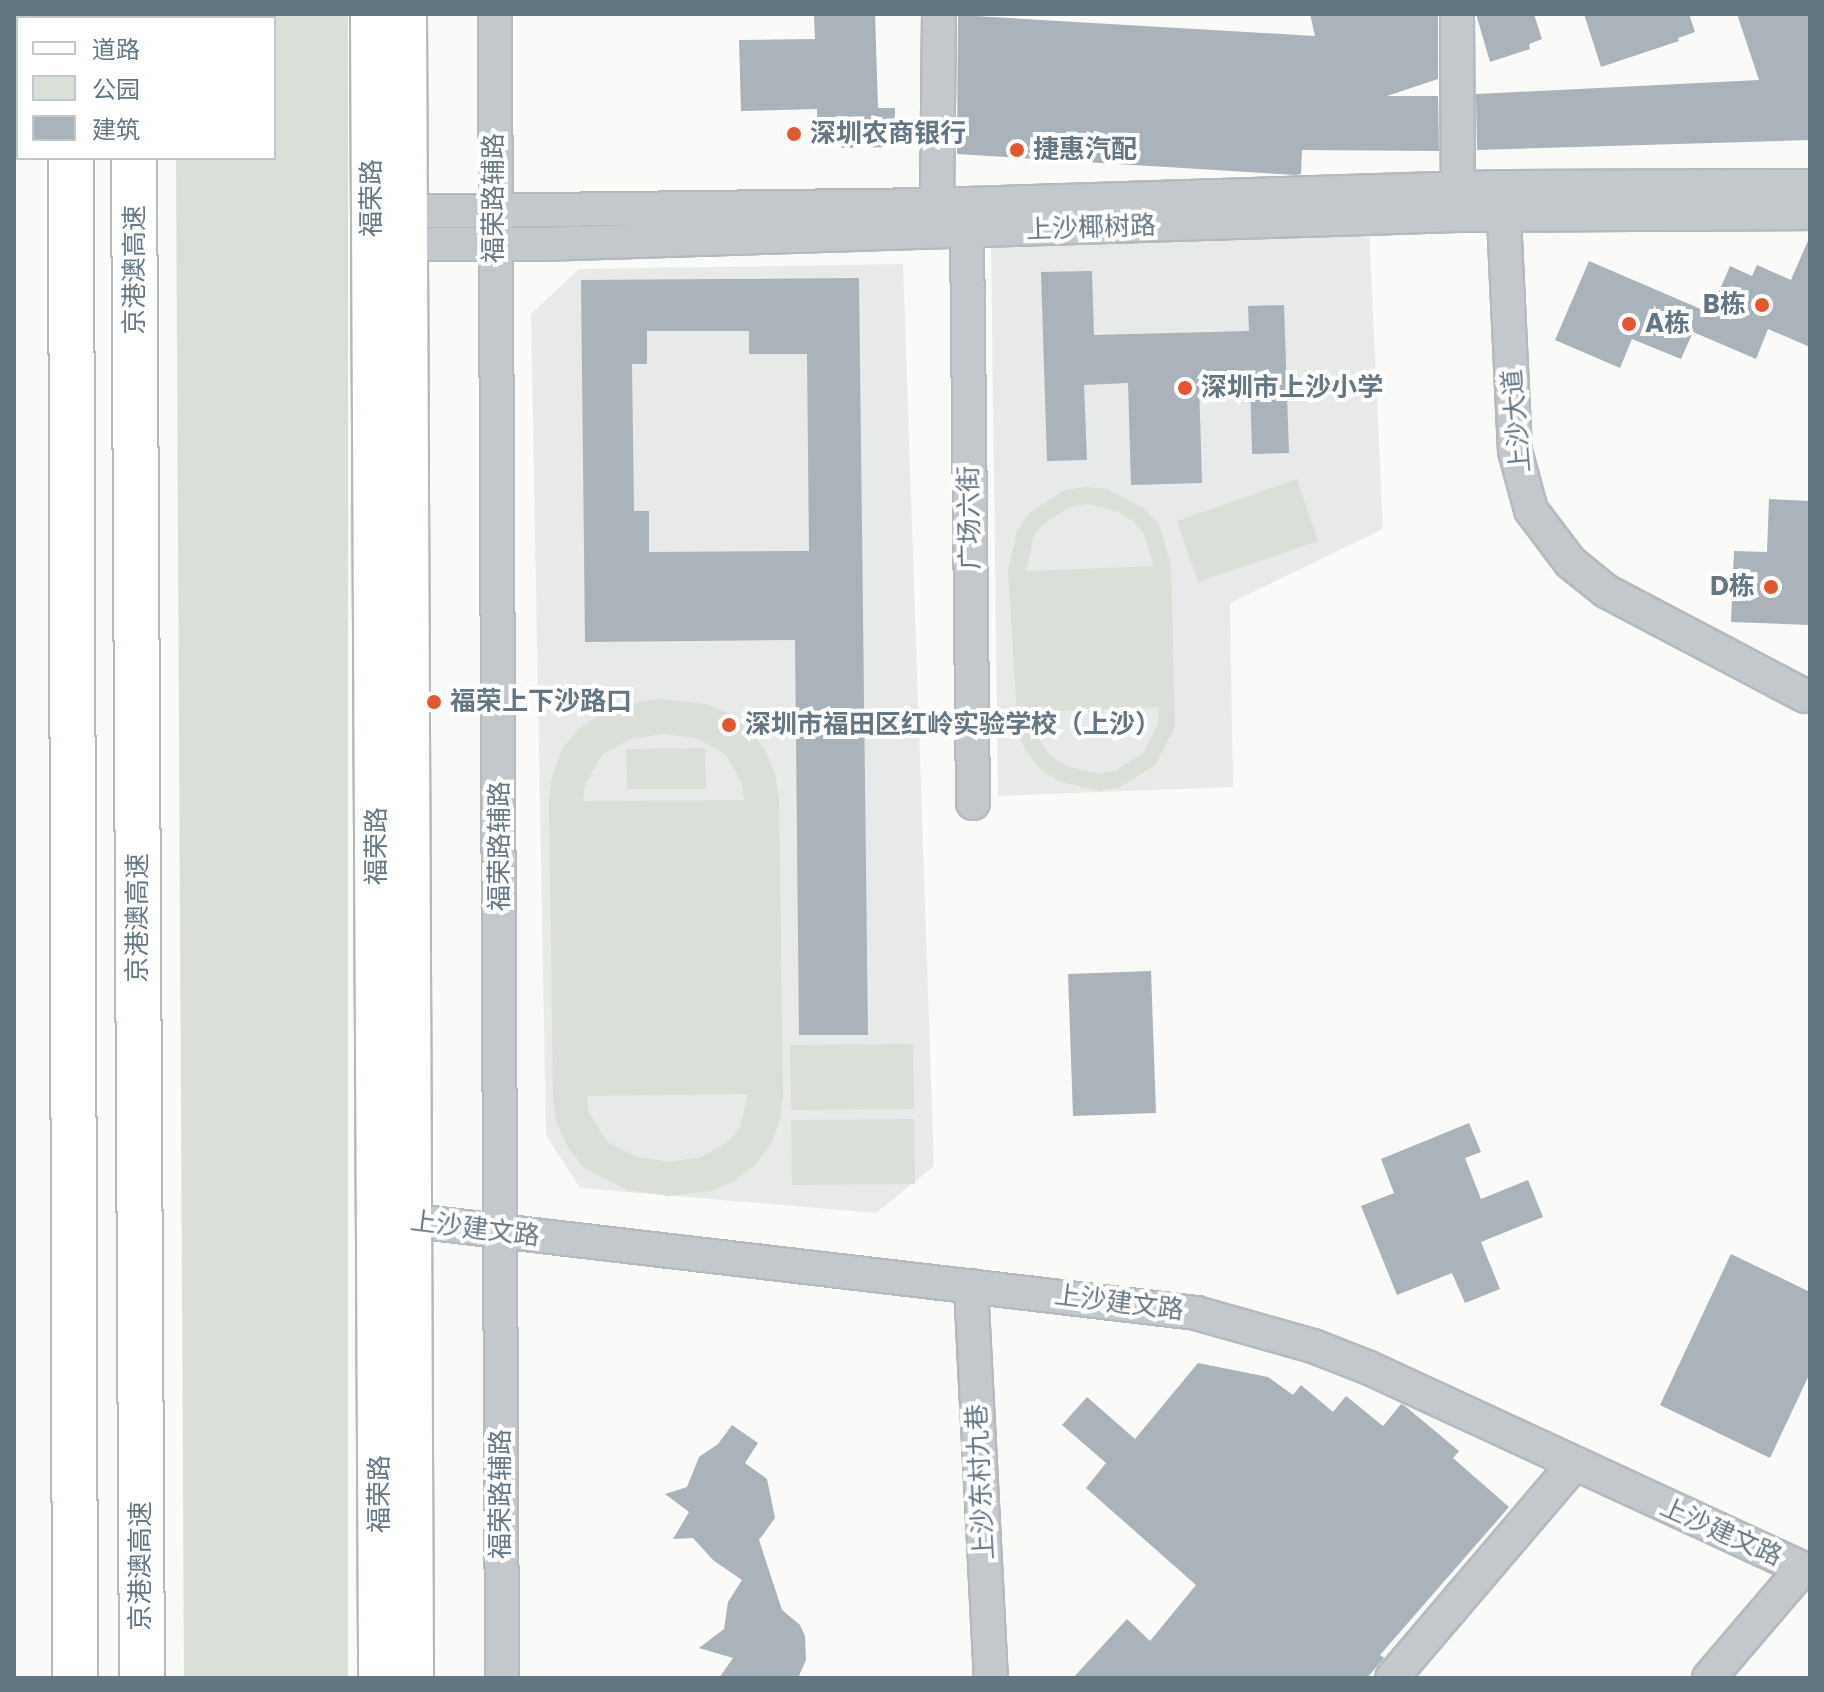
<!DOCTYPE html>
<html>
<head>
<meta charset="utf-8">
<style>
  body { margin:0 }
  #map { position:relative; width:1824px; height:1692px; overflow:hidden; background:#fafaf8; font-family:Poppins,"Noto Sans SC",sans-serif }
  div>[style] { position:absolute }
  .built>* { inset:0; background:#e8e9e9 }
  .green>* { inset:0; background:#dadfd7 }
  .building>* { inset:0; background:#aab3b9 }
  .roads { filter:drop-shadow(2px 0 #b5babe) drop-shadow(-2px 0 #b5babe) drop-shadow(0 2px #b5babe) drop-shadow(0 -2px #b5babe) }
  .minor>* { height:32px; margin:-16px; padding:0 16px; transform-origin:16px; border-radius:16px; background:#c3c8cc }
  .major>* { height:42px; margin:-21px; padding:0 21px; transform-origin:21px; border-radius:21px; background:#fff }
  .highway>* { height:44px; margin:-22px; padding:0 22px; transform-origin:22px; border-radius:22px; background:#fff }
  .dots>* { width:22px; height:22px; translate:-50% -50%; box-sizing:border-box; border:4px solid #fff; border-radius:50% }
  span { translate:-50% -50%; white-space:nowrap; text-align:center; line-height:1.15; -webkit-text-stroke:8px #fff; paint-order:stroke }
  .poi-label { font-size:26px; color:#657683; font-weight:700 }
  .left { translate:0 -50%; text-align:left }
  .right { translate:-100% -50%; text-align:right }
  .street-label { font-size:26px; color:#657683 }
  .frame { position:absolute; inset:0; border:16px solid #657683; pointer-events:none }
  .legend { position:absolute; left:16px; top:16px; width:260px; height:144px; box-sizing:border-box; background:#fff; border:2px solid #c1c8cd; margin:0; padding:10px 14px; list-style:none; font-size:24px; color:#657683 }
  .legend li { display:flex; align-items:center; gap:16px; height:40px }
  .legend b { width:40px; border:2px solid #c1c8cd }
</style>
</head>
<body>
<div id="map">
  <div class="built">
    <div style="clip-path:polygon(1369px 227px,1383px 529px,1230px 603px,1233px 787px,998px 796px,991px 247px)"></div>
    <div style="clip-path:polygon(903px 264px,934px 1166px,876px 1213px,580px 1188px,546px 1135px,531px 314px,579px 269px)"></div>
  </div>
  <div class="green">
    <div style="clip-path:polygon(176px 14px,348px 14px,348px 1678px,184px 1678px,176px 158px,274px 158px,274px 18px,176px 18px)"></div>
    <div style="clip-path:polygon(1297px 479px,1318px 541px,1198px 582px,1177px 521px)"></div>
    <div style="clip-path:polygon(evenodd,1086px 487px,1107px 489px,1145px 509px,1159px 525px,1171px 565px,1175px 727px,1155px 765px,1120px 787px,1099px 791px,1058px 781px,1041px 769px,1027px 753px,1018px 733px,1008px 570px,1017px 531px,1029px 513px,1065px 490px,1086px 487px,1087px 504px,1119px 512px,1133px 521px,1144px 534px,1154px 566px,1026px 571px,1033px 538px,1042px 525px,1070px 507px,1087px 504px,1086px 487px,1159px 707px,1158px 724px,1143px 753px,1115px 771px,1098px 774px,1066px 766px,1052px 757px,1041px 743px,1032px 712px,1159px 707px)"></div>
    <div style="clip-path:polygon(evenodd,662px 699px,705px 704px,728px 713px,749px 729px,765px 750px,775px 774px,779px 798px,783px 1096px,780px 1120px,771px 1144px,755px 1165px,734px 1181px,711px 1191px,669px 1196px,627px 1190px,583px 1167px,567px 1146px,556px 1121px,553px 1098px,549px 800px,552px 776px,561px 751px,577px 730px,599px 715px,641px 701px,662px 699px,663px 734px,696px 738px,725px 754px,742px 783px,744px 800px,583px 801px,585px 784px,602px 755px,631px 739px,663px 734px,662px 699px,748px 1094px,740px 1127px,730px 1141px,701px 1157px,669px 1162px,637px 1157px,607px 1142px,589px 1113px,587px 1096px,748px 1094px)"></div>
    <div style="clip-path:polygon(705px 748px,706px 789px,627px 789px,626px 749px)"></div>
    <div style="clip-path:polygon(913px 1044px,914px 1109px,791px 1110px,790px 1045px)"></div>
    <div style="clip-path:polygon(914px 1119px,915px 1184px,792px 1185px,791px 1120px)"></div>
  </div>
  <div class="building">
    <div style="clip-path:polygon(875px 14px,878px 108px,895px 108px,895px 147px,842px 148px,841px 131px,817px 131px,817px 109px,741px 111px,739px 40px,815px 39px,814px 16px)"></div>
    <div style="clip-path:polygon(1310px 14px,1438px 14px,1438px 79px,1387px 96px,1438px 96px,1439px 151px,1302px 150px,1301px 174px,1296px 175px,957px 154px,958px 15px,1315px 36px)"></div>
    <div style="clip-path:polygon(1476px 14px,1534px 14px,1542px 39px,1529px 44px,1530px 49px,1490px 62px)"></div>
    <div style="clip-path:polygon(1584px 14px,1689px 14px,1695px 32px,1678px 38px,1679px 41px,1601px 67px)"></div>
    <div style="clip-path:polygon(1737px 14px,1810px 14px,1810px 140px,1477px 150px,1476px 94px,1759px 80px)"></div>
    <div style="clip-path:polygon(1810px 236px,1810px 347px,1768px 329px,1756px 359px,1693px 332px,1681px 359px,1632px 339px,1620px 368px,1555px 340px,1589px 261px,1710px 313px,1730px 266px,1752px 276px,1757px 265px,1791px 280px)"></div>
    <div style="clip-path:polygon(1092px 271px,1094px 335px,1249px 331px,1248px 306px,1284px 305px,1289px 453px,1252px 454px,1250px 380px,1199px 382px,1202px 483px,1131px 485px,1128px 383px,1084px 385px,1087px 460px,1047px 461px,1041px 272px)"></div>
    <div style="clip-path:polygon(evenodd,859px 278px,868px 1035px,799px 1035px,795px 640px,585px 642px,581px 280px,859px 278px,647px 331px,749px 331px,749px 354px,807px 354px,809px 551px,649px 552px,649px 511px,634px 511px,632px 364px,647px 364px,647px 331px)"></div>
    <div style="clip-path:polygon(1769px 499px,1810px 501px,1810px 625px,1731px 622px,1734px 551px,1767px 552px)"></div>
    <div style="clip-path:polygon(1151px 971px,1156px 1113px,1073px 1116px,1068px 974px)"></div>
    <div style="clip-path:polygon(1469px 1123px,1481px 1152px,1465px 1158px,1481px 1199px,1528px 1180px,1543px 1217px,1481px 1242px,1500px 1289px,1465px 1303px,1452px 1273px,1397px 1295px,1361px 1206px,1394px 1193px,1381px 1159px)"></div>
    <div style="clip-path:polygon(1731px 1254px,1810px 1292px,1810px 1373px,1770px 1458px,1660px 1405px)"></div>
    <div style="clip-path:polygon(1198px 1363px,1268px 1377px,1293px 1395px,1301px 1385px,1333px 1412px,1346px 1396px,1383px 1426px,1401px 1404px,1405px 1406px,1459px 1451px,1453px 1458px,1509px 1507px,1380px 1655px,1384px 1658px,1367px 1678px,1073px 1678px,1127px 1619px,1150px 1641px,1196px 1585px,1086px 1488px,1106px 1463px,1062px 1425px,1087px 1397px,1135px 1439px)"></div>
    <div style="clip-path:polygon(732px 1425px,758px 1443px,745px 1463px,767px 1479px,775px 1518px,759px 1540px,782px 1610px,800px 1625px,805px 1636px,806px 1660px,798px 1678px,719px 1678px,733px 1658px,699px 1648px,724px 1629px,728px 1602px,742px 1580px,713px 1560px,693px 1538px,673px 1539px,689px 1512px,665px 1494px,687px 1487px,699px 1457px,718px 1444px)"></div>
  </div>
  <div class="roads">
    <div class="minor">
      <div style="left:495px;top:14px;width:1664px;rotate:89.76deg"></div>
      <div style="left:1457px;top:14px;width:194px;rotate:89.7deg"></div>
      <div style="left:1503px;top:197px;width:254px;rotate:87.3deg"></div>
      <div style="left:1515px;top:451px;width:61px;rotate:74.8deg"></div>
      <div style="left:1531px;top:510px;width:65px;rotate:53.1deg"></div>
      <div style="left:1570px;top:562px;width:46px;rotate:38.9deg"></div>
      <div style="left:1606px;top:591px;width:225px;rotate:27.8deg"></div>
      <div style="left:937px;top:205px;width:191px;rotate:-89.4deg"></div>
      <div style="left:386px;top:212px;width:551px;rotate:-0.73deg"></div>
      <div style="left:937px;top:205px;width:566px;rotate:-1.82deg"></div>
      <div style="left:1503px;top:187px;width:307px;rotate:-0.2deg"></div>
      <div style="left:967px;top:232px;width:571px;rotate:89.4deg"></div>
      <div style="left:384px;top:244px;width:157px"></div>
      <div style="left:541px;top:244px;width:917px;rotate:-1.81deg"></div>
      <div style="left:1458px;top:215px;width:352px;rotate:-0.3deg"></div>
      <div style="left:389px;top:1218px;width:813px;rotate:6.71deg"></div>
      <div style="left:1196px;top:1313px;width:122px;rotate:15.8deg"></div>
      <div style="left:1313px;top:1346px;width:58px;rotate:21.3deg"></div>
      <div style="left:1367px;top:1367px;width:488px;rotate:24.8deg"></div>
      <div style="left:971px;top:1286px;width:393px;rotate:87.1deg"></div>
      <div style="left:1392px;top:1678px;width:280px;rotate:-49.6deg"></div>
      <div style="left:1709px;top:1678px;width:143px;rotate:-49.5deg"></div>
    </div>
    <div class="major">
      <div style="left:372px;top:14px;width:1664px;rotate:89.72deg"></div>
      <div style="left:405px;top:14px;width:1664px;rotate:89.76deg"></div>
    </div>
    <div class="highway">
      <div style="left:71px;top:14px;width:4px;rotate:90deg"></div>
      <div style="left:134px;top:14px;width:4px;rotate:90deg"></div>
      <div style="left:71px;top:158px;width:1520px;rotate:89.85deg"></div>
      <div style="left:134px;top:158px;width:1520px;rotate:89.7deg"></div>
    </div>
  </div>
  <div class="dots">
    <div style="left:794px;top:134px;background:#e4572e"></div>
    <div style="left:1017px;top:150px;background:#e4572e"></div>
    <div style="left:1762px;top:305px;background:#e4572e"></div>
    <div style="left:1629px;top:324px;background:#e4572e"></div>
    <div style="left:1185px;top:388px;background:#e4572e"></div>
    <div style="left:1771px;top:587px;background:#e4572e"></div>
    <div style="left:434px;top:702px;background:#e4572e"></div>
    <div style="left:729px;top:725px;background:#e4572e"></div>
  </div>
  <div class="poi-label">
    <span class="left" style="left:810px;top:134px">深圳农商银行</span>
    <span class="left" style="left:1033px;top:150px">捷惠汽配</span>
    <span class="right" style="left:1746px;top:305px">B栋</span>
    <span class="left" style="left:1645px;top:324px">A栋</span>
    <span class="left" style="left:1201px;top:388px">深圳市上沙小学</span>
    <span class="right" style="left:1755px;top:587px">D栋</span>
    <span class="left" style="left:450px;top:702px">福荣上下沙路口</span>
    <span class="left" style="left:745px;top:725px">深圳市福田区红岭实验学校（上沙）</span>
  </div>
  <div class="street-label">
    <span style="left:372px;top:198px;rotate:-90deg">福荣路</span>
    <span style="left:494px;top:198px;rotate:-90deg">福荣路辅路</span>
    <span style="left:1091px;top:228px;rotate:-2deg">上沙椰树路</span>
    <span style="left:135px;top:270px;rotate:-90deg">京港澳高速</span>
    <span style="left:1517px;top:421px;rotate:-95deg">上沙大道</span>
    <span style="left:970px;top:518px;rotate:-91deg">广场六街</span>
    <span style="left:377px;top:846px;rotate:-90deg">福荣路</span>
    <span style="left:500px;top:846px;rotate:-90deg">福荣路辅路</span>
    <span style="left:138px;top:918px;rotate:-90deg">京港澳高速</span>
    <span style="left:475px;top:1229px;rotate:7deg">上沙建文路</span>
    <span style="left:1119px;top:1303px;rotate:7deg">上沙建文路</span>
    <span style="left:981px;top:1482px;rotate:-93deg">上沙东村九巷</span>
    <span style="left:380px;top:1494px;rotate:-90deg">福荣路</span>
    <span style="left:501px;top:1494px;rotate:-90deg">福荣路辅路</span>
    <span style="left:1721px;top:1532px;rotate:24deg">上沙建文路</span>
    <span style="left:141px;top:1566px;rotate:-90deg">京港澳高速</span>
  </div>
  <div class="frame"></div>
  <ul class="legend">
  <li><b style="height:10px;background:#fff"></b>道路</li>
  <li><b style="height:22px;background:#dadfd7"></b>公园</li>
  <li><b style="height:22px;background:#aab3b9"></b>建筑</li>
  </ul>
</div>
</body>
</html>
